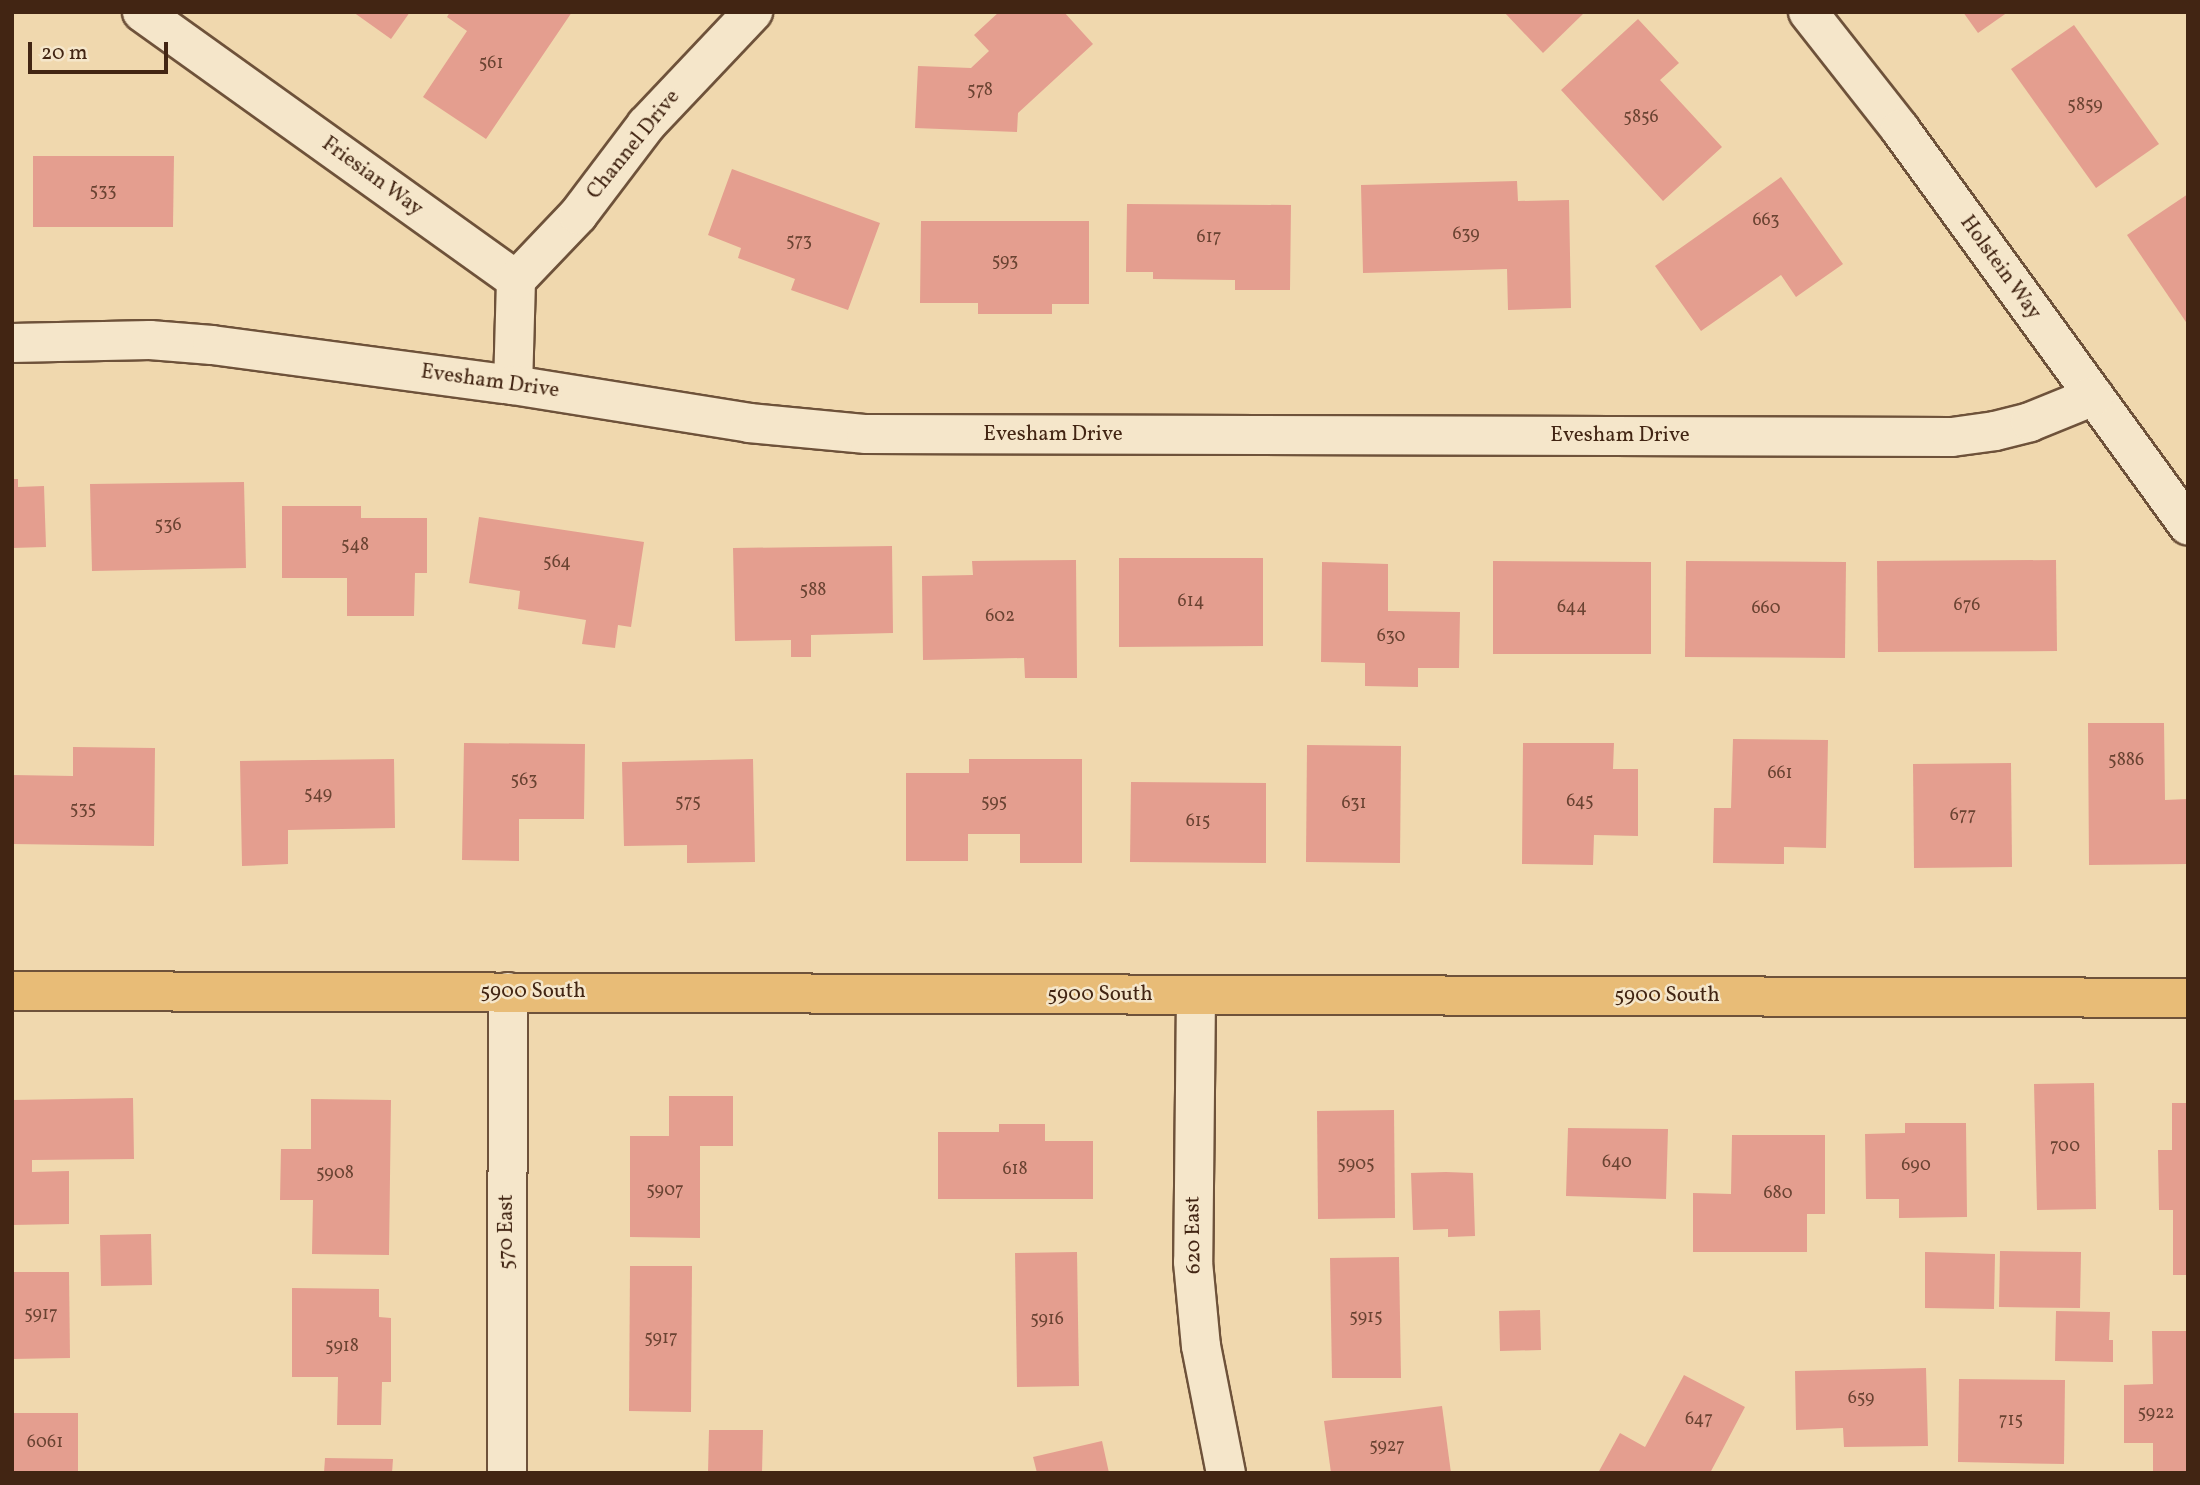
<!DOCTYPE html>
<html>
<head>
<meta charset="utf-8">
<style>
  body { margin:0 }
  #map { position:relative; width:2200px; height:1485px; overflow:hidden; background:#f0d8ae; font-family:Vollkorn,serif }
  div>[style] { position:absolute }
  .building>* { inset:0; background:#e49e8f }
  .roads { filter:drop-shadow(2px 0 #6e523a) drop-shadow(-2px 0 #6e523a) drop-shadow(0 2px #6e523a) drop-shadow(0 -2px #6e523a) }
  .minor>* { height:38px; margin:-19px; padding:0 19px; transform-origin:19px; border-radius:19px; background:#f5e6ca }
  .major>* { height:38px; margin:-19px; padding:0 19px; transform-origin:19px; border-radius:19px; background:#e8bc77 }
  span { translate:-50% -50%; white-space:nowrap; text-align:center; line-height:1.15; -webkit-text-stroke:5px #f5e6ca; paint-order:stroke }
  .number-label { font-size:18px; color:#6a4332 }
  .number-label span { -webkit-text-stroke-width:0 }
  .street-label { font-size:21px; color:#422513 }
  .frame { position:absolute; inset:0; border:14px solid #422513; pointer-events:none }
  .scale { position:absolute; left:28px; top:42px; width:140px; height:32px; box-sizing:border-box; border:4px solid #422513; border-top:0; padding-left:9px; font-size:21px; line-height:24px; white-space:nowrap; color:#422513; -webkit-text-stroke:5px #f5e6ca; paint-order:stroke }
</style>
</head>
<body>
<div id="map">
  <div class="building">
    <div style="clip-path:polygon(353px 12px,410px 12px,391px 39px)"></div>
    <div style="clip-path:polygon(450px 12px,572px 12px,486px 139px,423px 97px,467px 31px,447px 17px)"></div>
    <div style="clip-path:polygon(999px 12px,1064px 12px,1093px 44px,1018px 113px,1017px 132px,915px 128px,918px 66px,971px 68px,989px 51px,974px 35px)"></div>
    <div style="clip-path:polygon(1504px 12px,1585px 12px,1543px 53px)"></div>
    <div style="clip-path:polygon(1963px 12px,2008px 12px,1978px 33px)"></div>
    <div style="clip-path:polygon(1638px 19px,1679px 63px,1660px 80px,1722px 147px,1663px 201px,1561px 90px)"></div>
    <div style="clip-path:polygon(2074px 25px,2159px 144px,2096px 188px,2011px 69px)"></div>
    <div style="clip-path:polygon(33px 156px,174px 156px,173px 227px,33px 227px)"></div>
    <div style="clip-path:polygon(732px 169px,880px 223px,848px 310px,791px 290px,795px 279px,738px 258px,741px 248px,708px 235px)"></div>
    <div style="clip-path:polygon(1781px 177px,1843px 264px,1796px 297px,1781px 275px,1701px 331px,1655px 266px)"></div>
    <div style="clip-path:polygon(1517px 181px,1518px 201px,1569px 200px,1571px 308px,1508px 310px,1507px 269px,1363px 273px,1361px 185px)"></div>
    <div style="clip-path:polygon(2188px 194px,2188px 325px,2127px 235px)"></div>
    <div style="clip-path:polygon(1127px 204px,1291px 205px,1290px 290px,1235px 290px,1235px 280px,1153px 279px,1153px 272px,1126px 272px)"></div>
    <div style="clip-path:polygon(921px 221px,1089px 221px,1089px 304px,1052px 304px,1052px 314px,978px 314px,978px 303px,920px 303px)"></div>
    <div style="clip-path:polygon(12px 479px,18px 479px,18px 487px,44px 486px,46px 547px,12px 548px)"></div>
    <div style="clip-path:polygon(244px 482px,246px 568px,92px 571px,90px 484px)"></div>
    <div style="clip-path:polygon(282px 506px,361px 506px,361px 518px,427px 518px,427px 573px,415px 573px,414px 616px,347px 616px,347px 578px,282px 578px)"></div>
    <div style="clip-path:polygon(479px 517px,644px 542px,631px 627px,618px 625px,615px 648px,582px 644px,586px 620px,518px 609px,520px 591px,469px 583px)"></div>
    <div style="clip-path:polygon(892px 546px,893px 633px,811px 635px,811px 657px,791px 657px,791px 640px,735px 641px,733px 548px)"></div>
    <div style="clip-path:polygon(1119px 558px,1263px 558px,1263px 646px,1119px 647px)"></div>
    <div style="clip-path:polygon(1076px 560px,1077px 678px,1025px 678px,1024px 658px,923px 660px,922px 576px,973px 575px,972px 561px)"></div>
    <div style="clip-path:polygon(2056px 560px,2057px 651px,1878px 652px,1877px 561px)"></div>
    <div style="clip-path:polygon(1493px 561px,1651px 562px,1651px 654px,1493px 654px)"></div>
    <div style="clip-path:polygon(1686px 561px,1846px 562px,1845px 658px,1685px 657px)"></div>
    <div style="clip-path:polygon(1322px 562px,1388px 564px,1388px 611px,1460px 612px,1459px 668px,1418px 668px,1418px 687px,1365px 686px,1365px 663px,1321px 662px)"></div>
    <div style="clip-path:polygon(2088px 723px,2164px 723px,2165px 800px,2188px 799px,2188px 864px,2089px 865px)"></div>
    <div style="clip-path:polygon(1733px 739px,1828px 740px,1826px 848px,1784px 847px,1784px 864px,1713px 863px,1714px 808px,1731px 808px)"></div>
    <div style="clip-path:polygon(464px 743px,585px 744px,584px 819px,519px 819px,519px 861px,462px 860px)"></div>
    <div style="clip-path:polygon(1523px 743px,1614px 743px,1613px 769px,1638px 769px,1638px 836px,1594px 835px,1593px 865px,1522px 864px)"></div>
    <div style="clip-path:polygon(1307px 745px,1401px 746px,1400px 863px,1306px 862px)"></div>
    <div style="clip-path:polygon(73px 747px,155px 748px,154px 846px,12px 844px,12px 775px,73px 776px)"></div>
    <div style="clip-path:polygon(394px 759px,395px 828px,288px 830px,288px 864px,242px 866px,240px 761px)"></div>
    <div style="clip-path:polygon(753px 759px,755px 862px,687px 863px,687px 845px,624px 846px,622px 762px)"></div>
    <div style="clip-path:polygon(969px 759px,1082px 759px,1082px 863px,1020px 863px,1020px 834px,968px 834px,968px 861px,906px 861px,906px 773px,969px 773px)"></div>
    <div style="clip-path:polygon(2011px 763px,2012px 867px,1914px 868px,1913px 764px)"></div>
    <div style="clip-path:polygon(1131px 782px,1266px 783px,1266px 863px,1130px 862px)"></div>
    <div style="clip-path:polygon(2094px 1083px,2096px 1209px,2037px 1210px,2034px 1084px)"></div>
    <div style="clip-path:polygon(669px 1096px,733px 1096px,733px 1146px,700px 1146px,700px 1238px,630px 1237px,630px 1136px,669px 1136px)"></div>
    <div style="clip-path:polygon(133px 1098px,134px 1159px,32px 1160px,32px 1172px,69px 1171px,69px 1224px,12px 1225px,12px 1100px)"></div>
    <div style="clip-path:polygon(311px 1099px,391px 1100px,389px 1255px,312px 1254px,313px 1200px,280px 1200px,281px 1149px,311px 1149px)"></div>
    <div style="clip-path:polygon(2172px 1103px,2188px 1103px,2188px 1275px,2173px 1275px,2173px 1210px,2159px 1210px,2158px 1150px,2172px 1150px)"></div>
    <div style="clip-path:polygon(1394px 1110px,1395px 1218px,1318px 1219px,1317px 1111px)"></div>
    <div style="clip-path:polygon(1905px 1123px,1966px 1123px,1967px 1217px,1899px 1218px,1899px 1199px,1866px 1199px,1865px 1134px,1905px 1133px)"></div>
    <div style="clip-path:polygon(999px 1124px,1045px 1124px,1045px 1141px,1093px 1141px,1093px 1199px,938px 1199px,938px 1132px,999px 1132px)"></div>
    <div style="clip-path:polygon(1568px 1128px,1668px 1129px,1666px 1199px,1566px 1196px)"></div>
    <div style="clip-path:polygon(1732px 1135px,1825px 1135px,1825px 1214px,1807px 1214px,1807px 1252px,1693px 1252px,1693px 1193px,1731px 1194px)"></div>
    <div style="clip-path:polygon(1446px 1172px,1473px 1173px,1475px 1236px,1448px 1237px,1448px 1229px,1413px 1230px,1411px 1173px)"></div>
    <div style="clip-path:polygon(151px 1234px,152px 1285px,101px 1286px,100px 1235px)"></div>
    <div style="clip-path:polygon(2000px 1251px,2081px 1252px,2080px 1308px,1999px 1307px)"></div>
    <div style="clip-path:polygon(1077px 1252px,1079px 1386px,1017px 1387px,1015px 1253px)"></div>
    <div style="clip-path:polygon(1925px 1252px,1995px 1254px,1994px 1309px,1925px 1308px)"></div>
    <div style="clip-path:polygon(1399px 1257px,1401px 1378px,1332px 1378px,1330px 1258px)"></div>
    <div style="clip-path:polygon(630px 1266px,692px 1266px,691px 1412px,629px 1411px)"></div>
    <div style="clip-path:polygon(12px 1272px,69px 1272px,70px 1358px,12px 1359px)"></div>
    <div style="clip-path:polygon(292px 1288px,379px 1289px,379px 1317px,391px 1318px,391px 1382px,382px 1382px,381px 1425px,337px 1425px,338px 1377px,292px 1377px)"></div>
    <div style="clip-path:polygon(1540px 1310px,1541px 1350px,1500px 1351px,1499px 1311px)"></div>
    <div style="clip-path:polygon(2056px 1311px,2110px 1312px,2109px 1340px,2113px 1340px,2113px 1362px,2055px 1361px)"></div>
    <div style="clip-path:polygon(2152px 1331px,2188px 1331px,2188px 1473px,2153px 1473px,2153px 1443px,2124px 1443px,2124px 1385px,2153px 1384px)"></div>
    <div style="clip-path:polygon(1926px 1368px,1928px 1446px,1844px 1447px,1843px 1428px,1796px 1430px,1795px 1371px)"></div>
    <div style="clip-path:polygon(1684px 1375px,1745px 1407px,1710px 1473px,1598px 1473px,1620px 1433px,1645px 1447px)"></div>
    <div style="clip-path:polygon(1959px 1379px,2065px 1380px,2064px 1464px,1958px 1462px)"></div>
    <div style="clip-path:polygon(1442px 1406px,1451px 1473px,1331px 1473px,1324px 1421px)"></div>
    <div style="clip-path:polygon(12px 1413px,78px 1413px,78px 1473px,12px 1473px)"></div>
    <div style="clip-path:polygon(709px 1430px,763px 1430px,762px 1473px,708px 1473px)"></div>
    <div style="clip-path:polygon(1102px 1441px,1109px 1473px,1037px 1473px,1033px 1457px)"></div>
    <div style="clip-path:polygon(325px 1458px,393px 1459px,392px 1473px,324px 1473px)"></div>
  </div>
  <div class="roads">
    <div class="minor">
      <div style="left:142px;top:12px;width:460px;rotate:35.6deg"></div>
      <div style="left:516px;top:280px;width:105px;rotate:91.6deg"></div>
      <div style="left:1808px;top:12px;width:149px;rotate:51.8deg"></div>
      <div style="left:1900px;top:129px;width:490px;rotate:54deg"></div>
      <div style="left:516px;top:280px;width:90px;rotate:-46.4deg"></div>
      <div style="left:578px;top:215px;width:113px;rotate:-52.9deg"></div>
      <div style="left:646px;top:125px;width:156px;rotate:-46.6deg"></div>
      <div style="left:12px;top:343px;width:138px;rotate:-1.2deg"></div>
      <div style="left:150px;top:340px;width:62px;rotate:4.6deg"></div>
      <div style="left:212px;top:345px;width:304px;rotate:7.6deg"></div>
      <div style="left:513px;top:385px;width:239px;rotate:9.1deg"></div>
      <div style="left:749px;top:423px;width:118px;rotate:5.4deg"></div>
      <div style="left:866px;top:434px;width:1086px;rotate:0.16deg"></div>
      <div style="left:1952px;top:437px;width:43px;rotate:-7.9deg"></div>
      <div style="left:1995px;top:431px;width:36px;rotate:-14deg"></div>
      <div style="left:2030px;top:422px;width:69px;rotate:-22.1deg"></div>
      <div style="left:1196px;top:995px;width:267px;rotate:90.6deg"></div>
      <div style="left:1193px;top:1262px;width:84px;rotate:84.6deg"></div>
      <div style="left:1201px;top:1346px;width:129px;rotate:78.9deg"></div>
      <div style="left:507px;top:1473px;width:481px;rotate:-89.9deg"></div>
    </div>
    <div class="major">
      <div style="left:12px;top:991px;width:2176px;rotate:0.18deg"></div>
    </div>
  </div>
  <div class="number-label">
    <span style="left:491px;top:64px">561</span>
    <span style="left:980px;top:91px">578</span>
    <span style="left:2085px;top:106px">5859</span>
    <span style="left:1641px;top:118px">5856</span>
    <span style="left:103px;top:192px">533</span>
    <span style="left:1766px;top:221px">663</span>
    <span style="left:1466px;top:235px">639</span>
    <span style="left:1209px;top:238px">617</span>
    <span style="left:799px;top:242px">573</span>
    <span style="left:1005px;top:262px">593</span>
    <span style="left:168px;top:526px">536</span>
    <span style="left:355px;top:546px">548</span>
    <span style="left:557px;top:563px">564</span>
    <span style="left:813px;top:591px">588</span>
    <span style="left:1191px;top:602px">614</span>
    <span style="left:1967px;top:606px">676</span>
    <span style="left:1572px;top:608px">644</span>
    <span style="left:1766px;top:609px">660</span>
    <span style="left:1000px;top:617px">602</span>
    <span style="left:1391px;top:637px">630</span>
    <span style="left:2126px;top:761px">5886</span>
    <span style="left:1780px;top:774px">661</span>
    <span style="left:524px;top:781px">563</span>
    <span style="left:318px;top:795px">549</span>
    <span style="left:1580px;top:802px">645</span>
    <span style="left:688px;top:803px">575</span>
    <span style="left:994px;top:803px">595</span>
    <span style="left:1354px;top:804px">631</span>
    <span style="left:83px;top:810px">535</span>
    <span style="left:1963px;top:816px">677</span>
    <span style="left:1198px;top:822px">615</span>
    <span style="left:2065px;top:1147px">700</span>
    <span style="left:1617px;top:1163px">640</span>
    <span style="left:1356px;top:1165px">5905</span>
    <span style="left:1916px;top:1166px">690</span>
    <span style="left:1015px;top:1170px">618</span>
    <span style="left:335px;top:1174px">5908</span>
    <span style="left:665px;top:1191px">5907</span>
    <span style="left:1778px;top:1194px">680</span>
    <span style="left:41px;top:1315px">5917</span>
    <span style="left:1366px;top:1318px">5915</span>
    <span style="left:1047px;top:1320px">5916</span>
    <span style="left:661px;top:1339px">5917</span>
    <span style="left:342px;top:1347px">5918</span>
    <span style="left:1861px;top:1399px">659</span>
    <span style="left:2156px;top:1414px">5922</span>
    <span style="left:1699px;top:1420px">647</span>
    <span style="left:2011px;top:1421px">715</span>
    <span style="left:45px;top:1443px">6061</span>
    <span style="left:1387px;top:1447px">5927</span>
  </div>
  <div class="street-label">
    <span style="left:634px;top:145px;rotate:-51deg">Channel Drive</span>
    <span style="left:372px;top:177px;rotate:36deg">Friesian Way</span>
    <span style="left:2000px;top:268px;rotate:54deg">Holstein Way</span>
    <span style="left:490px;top:382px;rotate:8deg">Evesham Drive</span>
    <span style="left:1053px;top:435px">Evesham Drive</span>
    <span style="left:1620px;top:436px">Evesham Drive</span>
    <span style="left:533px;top:992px">5900 South</span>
    <span style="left:1100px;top:995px">5900 South</span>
    <span style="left:1667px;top:996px">5900 South</span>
    <span style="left:507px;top:1232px;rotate:-90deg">570 East</span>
    <span style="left:1194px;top:1235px;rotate:-91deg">620 East</span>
  </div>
  <div class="frame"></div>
  <div class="scale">20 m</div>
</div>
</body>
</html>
